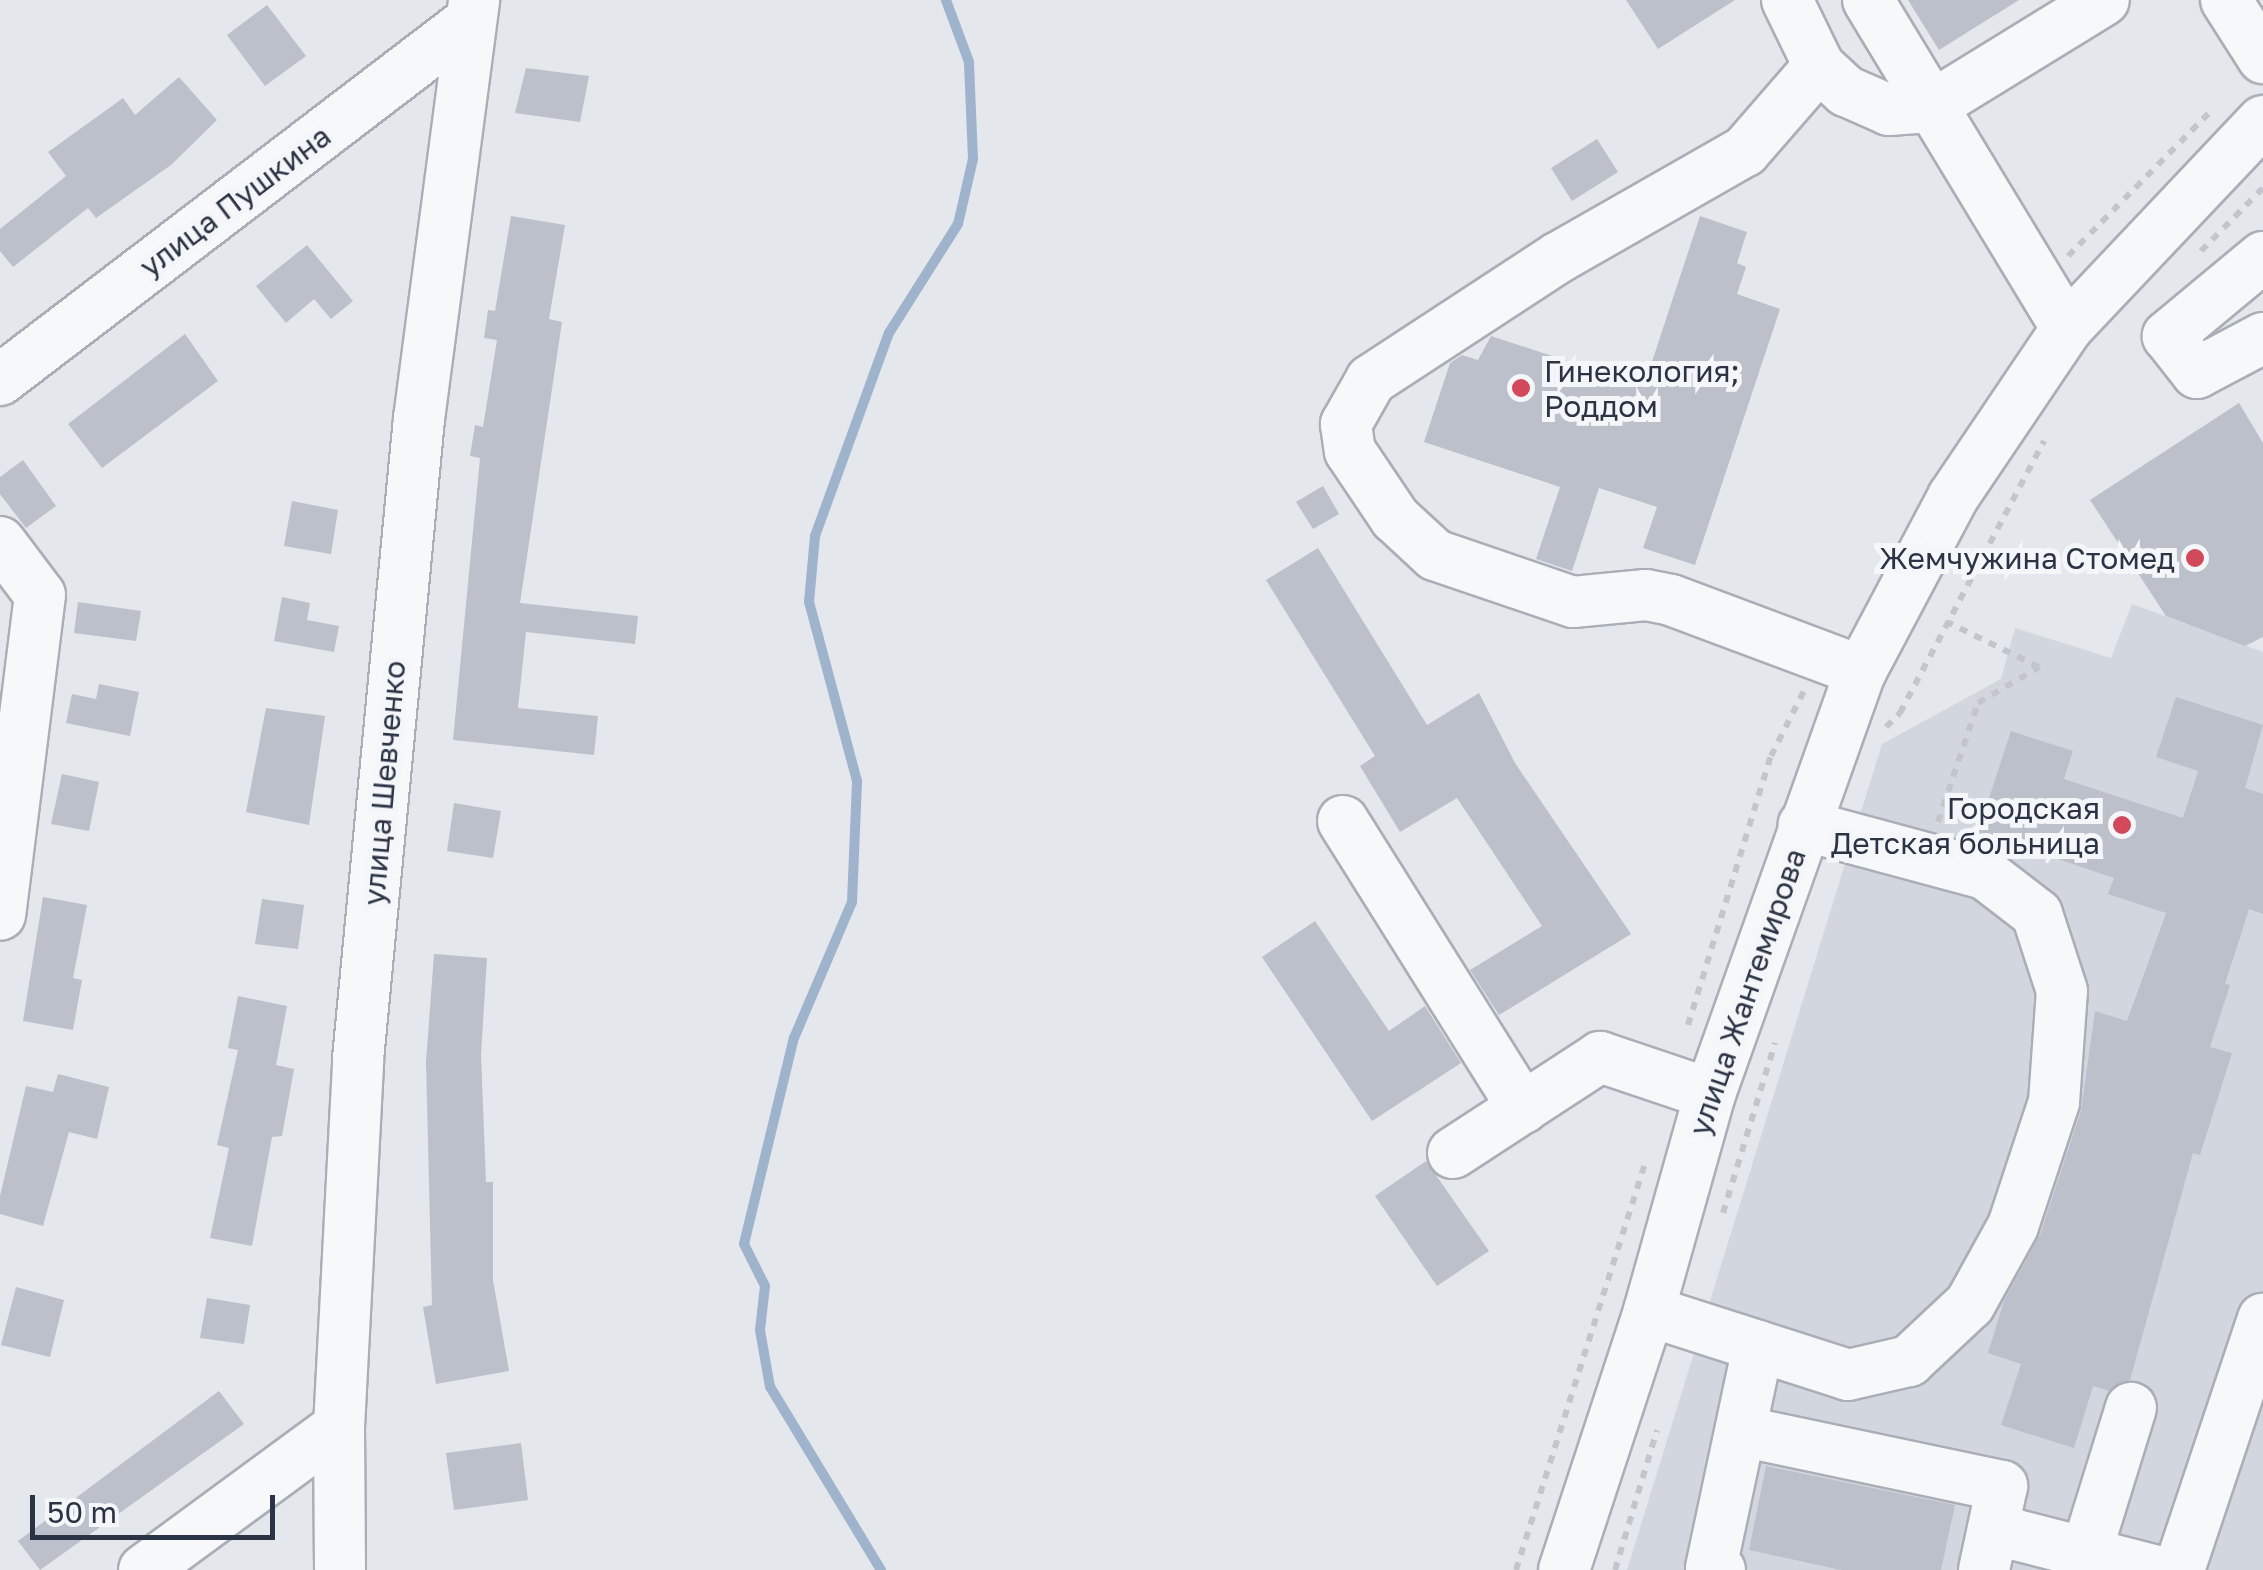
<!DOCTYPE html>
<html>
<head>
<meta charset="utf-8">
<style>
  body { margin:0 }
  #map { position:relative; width:2263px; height:1570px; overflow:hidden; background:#e4e7ec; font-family:"Golos Text",sans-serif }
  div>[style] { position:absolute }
  .built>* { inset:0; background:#d2d6de }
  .stream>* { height:10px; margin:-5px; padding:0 5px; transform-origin:5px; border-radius:5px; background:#9fb4cc }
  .building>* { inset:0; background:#bbc0ca }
  .path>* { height:6px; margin-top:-3px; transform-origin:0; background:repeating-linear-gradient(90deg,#c2c5cb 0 8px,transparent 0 16px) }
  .roads { filter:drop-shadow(2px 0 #a9aeb7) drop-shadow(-2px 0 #a9aeb7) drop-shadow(0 2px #a9aeb7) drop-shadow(0 -2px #a9aeb7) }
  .minor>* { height:50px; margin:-25px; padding:0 25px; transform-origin:25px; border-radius:25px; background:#f7f8fa }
  .dots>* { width:28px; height:28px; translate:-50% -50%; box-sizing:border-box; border:5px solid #f4f6f9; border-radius:50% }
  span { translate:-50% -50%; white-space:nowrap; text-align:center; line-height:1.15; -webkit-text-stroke:10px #f4f6f9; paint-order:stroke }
  .street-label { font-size:30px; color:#2b3445 }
  .poi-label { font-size:30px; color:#2b3445 }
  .left { translate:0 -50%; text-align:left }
  .right { translate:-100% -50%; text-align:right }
  .scale { position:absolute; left:30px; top:1495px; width:245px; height:45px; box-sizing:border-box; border:5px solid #2b3445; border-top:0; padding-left:12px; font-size:30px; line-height:35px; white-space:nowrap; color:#2b3445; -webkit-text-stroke:8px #f4f6f9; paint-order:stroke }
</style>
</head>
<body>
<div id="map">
  <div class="built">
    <div style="clip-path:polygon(2132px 604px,2263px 652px,2263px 1570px,1627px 1570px,1882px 744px,2001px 679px,2015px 628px,2111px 658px)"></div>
  </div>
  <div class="stream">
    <div style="left:881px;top:1570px;width:214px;rotate:-121.2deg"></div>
    <div style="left:770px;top:1387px;width:58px;rotate:-100deg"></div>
    <div style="left:760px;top:1330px;width:44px;rotate:-83.5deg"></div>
    <div style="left:765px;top:1286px;width:47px;rotate:-116.6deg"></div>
    <div style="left:744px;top:1244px;width:212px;rotate:-76.4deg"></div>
    <div style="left:794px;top:1038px;width:148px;rotate:-66.9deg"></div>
    <div style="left:852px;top:902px;width:121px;rotate:-87.6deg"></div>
    <div style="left:857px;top:781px;width:185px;rotate:-105deg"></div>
    <div style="left:809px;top:602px;width:66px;rotate:-84.8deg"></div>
    <div style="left:815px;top:536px;width:216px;rotate:-70deg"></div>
    <div style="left:889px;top:333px;width:129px;rotate:-57.7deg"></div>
    <div style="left:958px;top:224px;width:67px;rotate:-77deg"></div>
    <div style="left:973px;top:159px;width:97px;rotate:-92.4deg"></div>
    <div style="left:969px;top:62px;width:66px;rotate:-110.4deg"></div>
  </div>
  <div class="building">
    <div style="clip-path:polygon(1626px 0,1735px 0,1658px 49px)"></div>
    <div style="clip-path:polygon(1908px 0,2019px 0,1939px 50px)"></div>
    <div style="clip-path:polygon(267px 5px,306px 56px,265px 86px,227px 35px)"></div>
    <div style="clip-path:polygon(526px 68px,589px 76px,580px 122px,515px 113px)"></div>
    <div style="clip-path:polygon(179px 77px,217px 120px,171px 165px,96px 218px,88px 208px,13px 267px,0 251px,0 229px,66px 176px,48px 152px,123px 98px,135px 115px)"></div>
    <div style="clip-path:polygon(1597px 139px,1618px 172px,1572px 201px,1551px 168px)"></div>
    <div style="clip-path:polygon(511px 216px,565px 225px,549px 319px,562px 322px,520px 603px,638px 616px,635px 644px,526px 632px,518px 708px,598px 716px,594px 755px,453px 740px,480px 458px,470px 456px,475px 425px,483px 427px,497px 340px,484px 338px,488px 310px,495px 311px)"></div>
    <div style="clip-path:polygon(1700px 216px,1747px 232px,1737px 263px,1746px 267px,1737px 294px,1780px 309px,1695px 565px,1643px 548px,1657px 507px,1599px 488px,1572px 571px,1536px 559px,1560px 487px,1424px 442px,1450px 363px,1462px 355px,1478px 360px,1491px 336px,1644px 386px)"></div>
    <div style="clip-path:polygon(307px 245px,353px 301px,331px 319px,314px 299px,286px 323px,256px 286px)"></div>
    <div style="clip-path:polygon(185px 334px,218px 381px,102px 468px,68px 424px)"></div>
    <div style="clip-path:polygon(2239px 403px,2263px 443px,2263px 637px,2245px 646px,2166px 616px,2090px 500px)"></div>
    <div style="clip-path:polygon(23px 460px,56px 506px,26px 528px,0 494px,0 477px)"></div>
    <div style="clip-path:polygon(1323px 486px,1339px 514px,1313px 529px,1296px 502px)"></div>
    <div style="clip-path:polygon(292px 501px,338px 510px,331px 554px,284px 546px)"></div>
    <div style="clip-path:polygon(1318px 548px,1427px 725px,1479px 693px,1515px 763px,1631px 934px,1499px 1015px,1470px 970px,1542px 926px,1457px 798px,1400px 832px,1360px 766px,1375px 756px,1266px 580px)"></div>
    <div style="clip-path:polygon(282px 597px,310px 603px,307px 620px,339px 626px,334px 652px,274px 641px)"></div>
    <div style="clip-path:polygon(78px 602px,141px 611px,136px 641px,74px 633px)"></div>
    <div style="clip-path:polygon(99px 684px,139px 692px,130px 736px,66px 723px,72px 694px,96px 699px)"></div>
    <div style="clip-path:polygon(2176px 697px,2263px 725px,2245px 788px,2263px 794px,2263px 914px,2249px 909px,2225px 984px,2230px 985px,2210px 1047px,2232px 1053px,2200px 1155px,2193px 1153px,2130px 1380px,2109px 1391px,2093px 1386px,2074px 1448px,2001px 1425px,2021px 1364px,1988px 1353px,2004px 1301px,2040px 1235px,2081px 1111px,2095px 1011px,2127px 1021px,2166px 913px,2108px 894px,2114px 878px,1978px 832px,2011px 731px,2073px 751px,2064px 779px,2183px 818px,2198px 771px,2156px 757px)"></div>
    <div style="clip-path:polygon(266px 708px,325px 716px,309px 825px,246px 812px)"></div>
    <div style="clip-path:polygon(62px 774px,99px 782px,89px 831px,51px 824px)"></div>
    <div style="clip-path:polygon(454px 803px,501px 811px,493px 858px,447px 851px)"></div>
    <div style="clip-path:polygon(43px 897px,87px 905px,73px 978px,82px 980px,73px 1030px,23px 1021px)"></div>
    <div style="clip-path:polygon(262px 899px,304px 905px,298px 949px,255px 944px)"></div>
    <div style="clip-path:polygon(1315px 921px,1389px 1031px,1425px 1006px,1461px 1063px,1372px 1121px,1262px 957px)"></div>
    <div style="clip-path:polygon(434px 954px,487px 958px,481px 1055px,486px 1182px,493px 1182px,493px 1280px,509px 1371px,436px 1384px,423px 1307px,432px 1305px,426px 1062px)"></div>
    <div style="clip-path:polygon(238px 996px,287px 1006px,276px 1065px,294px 1069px,282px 1136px,272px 1137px,252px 1246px,210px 1238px,229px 1148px,217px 1145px,238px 1050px,228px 1048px)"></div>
    <div style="clip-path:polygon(58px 1074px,109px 1087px,97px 1139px,69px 1132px,43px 1226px,0 1214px,0 1196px,26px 1086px,53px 1092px)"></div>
    <div style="clip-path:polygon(1426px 1161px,1489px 1251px,1437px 1286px,1375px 1196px)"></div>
    <div style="clip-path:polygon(16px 1287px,64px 1300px,50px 1357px,1px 1345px)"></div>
    <div style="clip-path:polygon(207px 1298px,250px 1305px,244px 1344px,200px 1338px)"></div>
    <div style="clip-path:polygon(219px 1391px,244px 1424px,40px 1570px,18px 1541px)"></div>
    <div style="clip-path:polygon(521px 1443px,528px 1500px,454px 1510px,446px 1453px)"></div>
    <div style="clip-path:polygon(1766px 1466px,1955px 1505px,1941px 1570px,1841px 1570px,1749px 1550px)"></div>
  </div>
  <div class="path">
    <div style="left:2201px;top:251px;width:88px;rotate:-45.5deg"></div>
    <div style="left:2068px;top:256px;width:202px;rotate:-45.4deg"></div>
    <div style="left:1886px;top:727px;width:20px;rotate:-45deg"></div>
    <div style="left:1900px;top:713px;width:308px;rotate:-62.1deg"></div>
    <div style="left:1938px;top:822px;width:126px;rotate:-71.4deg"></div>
    <div style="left:1978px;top:703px;width:71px;rotate:-30.5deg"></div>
    <div style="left:2039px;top:667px;width:102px;rotate:-153.9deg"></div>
    <div style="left:1688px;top:1025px;width:282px;rotate:-72.9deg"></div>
    <div style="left:1771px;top:756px;width:75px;rotate:-63.1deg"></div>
    <div style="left:1723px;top:1213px;width:178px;rotate:-73deg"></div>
    <div style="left:1516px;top:1570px;width:424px;rotate:-72.4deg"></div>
    <div style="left:1615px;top:1570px;width:146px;rotate:-73.3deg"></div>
  </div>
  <div class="roads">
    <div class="minor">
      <div style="left:1787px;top:0;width:73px;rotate:64.1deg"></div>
      <div style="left:1819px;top:66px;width:37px;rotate:43deg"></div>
      <div style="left:1846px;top:91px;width:47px;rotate:23.8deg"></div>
      <div style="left:1889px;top:110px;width:41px;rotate:-4.2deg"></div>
      <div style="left:1930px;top:107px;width:204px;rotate:-31.6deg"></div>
      <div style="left:1868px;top:0;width:384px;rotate:58.8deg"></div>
      <div style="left:2226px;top:0;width:69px;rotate:57.5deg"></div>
      <div style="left:1819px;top:66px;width:113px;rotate:131deg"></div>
      <div style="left:1745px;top:151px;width:214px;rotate:150.3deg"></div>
      <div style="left:1559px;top:257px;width:225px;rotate:146.8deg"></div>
      <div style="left:1371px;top:380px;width:51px;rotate:119.6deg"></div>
      <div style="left:1346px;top:424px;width:27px;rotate:82deg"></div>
      <div style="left:1350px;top:451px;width:81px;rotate:56.1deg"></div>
      <div style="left:1395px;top:518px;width:54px;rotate:42.8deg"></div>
      <div style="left:1435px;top:555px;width:146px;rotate:18.8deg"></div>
      <div style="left:1573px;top:602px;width:73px;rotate:-5.5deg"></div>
      <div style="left:1646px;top:595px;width:25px;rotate:11deg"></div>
      <div style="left:1671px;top:600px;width:203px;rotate:20.5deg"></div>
      <div style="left:2263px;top:257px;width:124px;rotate:140.3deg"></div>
      <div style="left:2168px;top:336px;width:47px;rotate:51.9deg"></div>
      <div style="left:2197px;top:373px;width:75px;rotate:-27.9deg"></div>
      <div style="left:0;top:380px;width:590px;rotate:-37.36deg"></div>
      <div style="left:0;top:542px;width:66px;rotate:53deg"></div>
      <div style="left:40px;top:595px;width:322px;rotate:97.1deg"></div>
      <div style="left:1343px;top:821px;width:339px;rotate:57.9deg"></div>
      <div style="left:1453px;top:1153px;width:176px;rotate:-33.1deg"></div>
      <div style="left:1600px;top:1057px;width:116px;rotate:18.6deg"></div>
      <div style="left:1649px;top:1311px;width:209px;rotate:17.8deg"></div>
      <div style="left:1848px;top:1375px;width:63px;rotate:-12.9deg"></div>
      <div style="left:1909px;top:1361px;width:83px;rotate:-43.1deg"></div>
      <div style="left:1970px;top:1304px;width:89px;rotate:-61.1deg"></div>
      <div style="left:2013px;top:1226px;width:131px;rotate:-71.7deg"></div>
      <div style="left:2054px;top:1102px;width:111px;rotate:-85.9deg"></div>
      <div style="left:2062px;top:991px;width:81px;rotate:-108deg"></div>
      <div style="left:2037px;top:914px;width:66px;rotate:-142.4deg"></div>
      <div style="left:1985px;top:874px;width:188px;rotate:-164.9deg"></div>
      <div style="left:1741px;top:1431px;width:267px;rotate:11.9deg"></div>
      <div style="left:2002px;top:1486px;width:86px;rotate:102.1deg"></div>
      <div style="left:1993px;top:1529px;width:165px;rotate:14.4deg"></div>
      <div style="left:2086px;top:1553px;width:152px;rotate:-72.8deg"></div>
      <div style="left:144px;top:1570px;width:242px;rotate:-36.3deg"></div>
      <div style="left:340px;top:1570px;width:143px;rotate:-90.4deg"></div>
      <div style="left:339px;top:1427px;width:368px;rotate:-87deg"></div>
      <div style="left:358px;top:1059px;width:643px;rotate:-84.56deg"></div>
      <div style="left:419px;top:419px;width:423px;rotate:-82.5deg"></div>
      <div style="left:1564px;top:1570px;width:273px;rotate:-71.8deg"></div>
      <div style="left:1649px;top:1311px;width:225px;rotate:-74.3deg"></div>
      <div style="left:1710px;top:1094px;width:449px;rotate:-70.4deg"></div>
      <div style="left:1861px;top:671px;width:197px;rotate:-62.1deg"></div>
      <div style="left:1953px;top:497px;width:204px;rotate:-56deg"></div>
      <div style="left:2067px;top:328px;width:285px;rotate:-46.6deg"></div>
      <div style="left:1720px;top:1570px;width:9px;rotate:-167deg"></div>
      <div style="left:1711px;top:1568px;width:227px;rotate:-78deg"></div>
      <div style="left:2179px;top:1570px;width:265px;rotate:-71.5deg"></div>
    </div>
  </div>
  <div class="dots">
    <div style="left:1521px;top:388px;background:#d1495b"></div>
    <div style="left:2195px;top:558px;background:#d1495b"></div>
    <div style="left:2122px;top:825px;background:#d1495b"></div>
  </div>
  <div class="street-label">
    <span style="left:235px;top:201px;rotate:-37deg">улица Пушкина</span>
    <span style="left:384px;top:783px;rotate:-85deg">улица Шевченко</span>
    <span style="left:1747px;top:992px;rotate:-71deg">улица Жантемирова</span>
  </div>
  <div class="poi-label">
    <span class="left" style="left:1544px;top:388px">Гинекология;<br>Роддом</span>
    <span class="right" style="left:2175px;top:558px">Жемчужина Стомед</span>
    <span class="right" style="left:2100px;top:825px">Городская<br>Детская больница</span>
  </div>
  <div class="scale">50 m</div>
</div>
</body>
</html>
